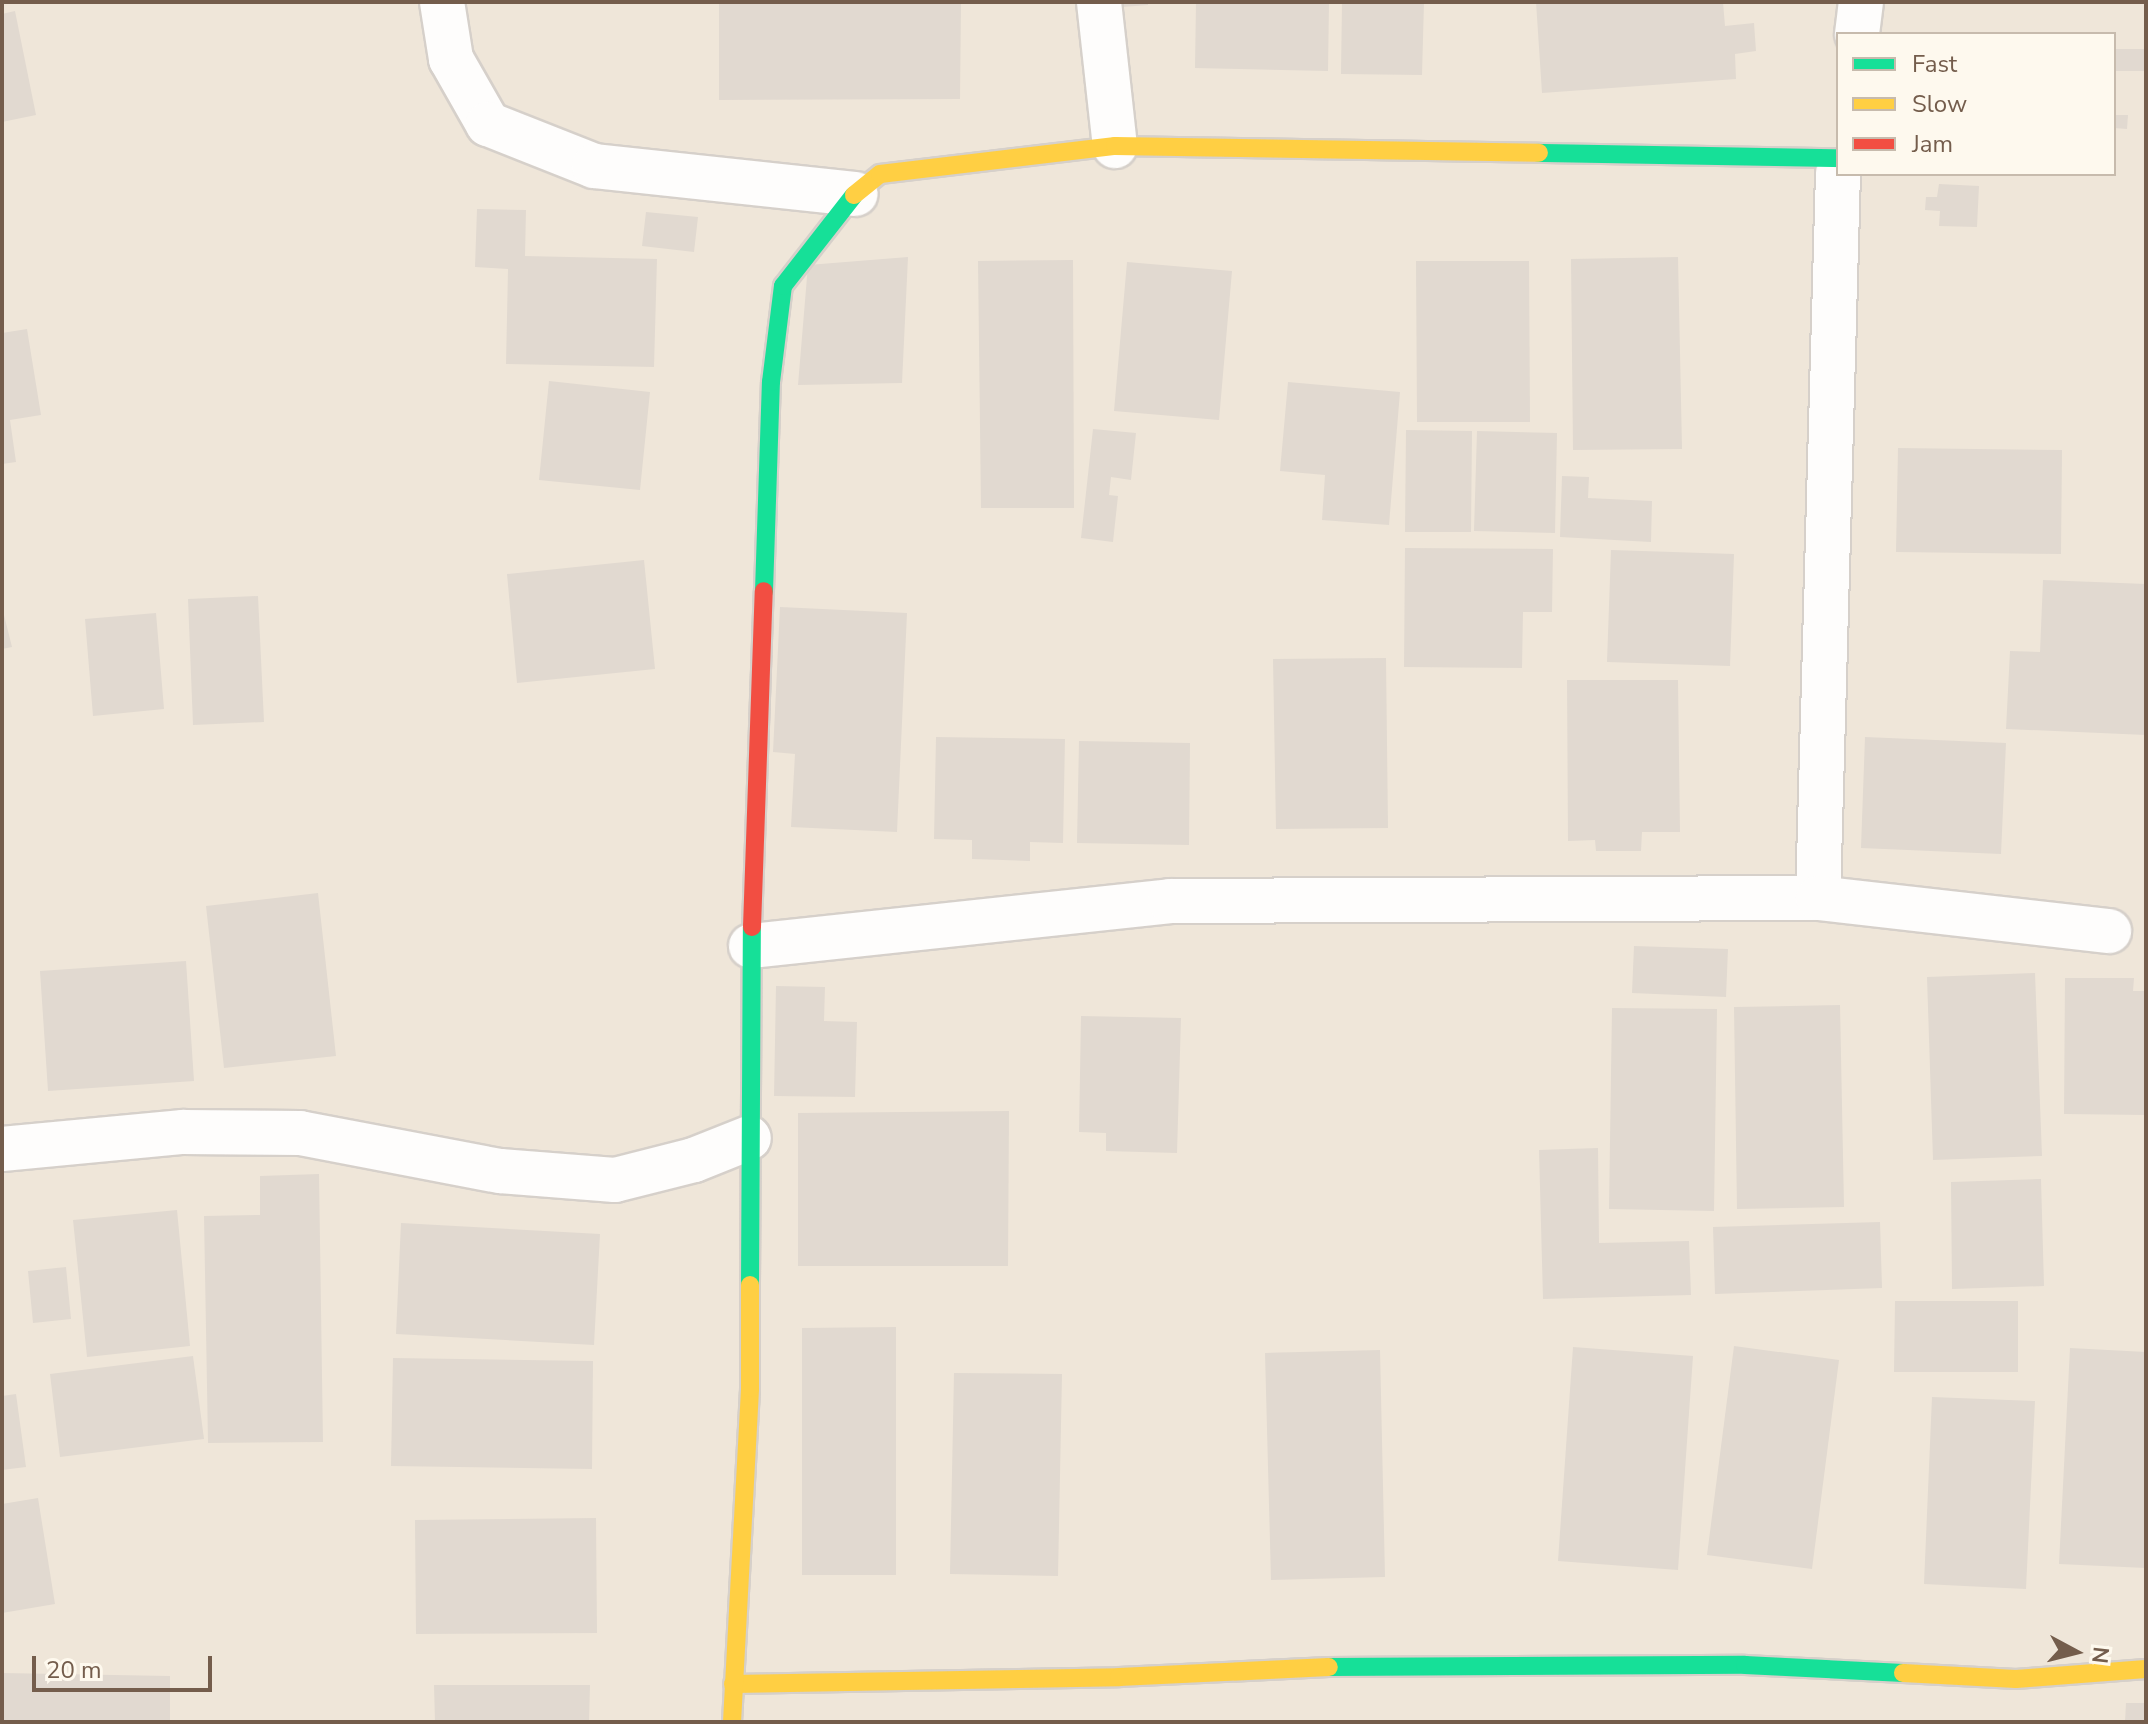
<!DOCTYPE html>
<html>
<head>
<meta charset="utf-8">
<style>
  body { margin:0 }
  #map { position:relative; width:2148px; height:1724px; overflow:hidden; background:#f6f3eb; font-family:"Nunito Sans",sans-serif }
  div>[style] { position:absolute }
  .residential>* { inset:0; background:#efe6d9 }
  .building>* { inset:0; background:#e1d9d0 }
  .roads { filter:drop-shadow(2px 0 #d6d0ca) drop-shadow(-2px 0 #d6d0ca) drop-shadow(0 2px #d6d0ca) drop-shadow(0 -2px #d6d0ca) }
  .street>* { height:44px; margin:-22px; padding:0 22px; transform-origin:22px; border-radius:22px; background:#fefdfc }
  .fast>* { height:18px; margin:-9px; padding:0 9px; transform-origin:9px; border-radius:9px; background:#16e098 }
  .slow>* { height:18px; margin:-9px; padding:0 9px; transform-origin:9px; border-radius:9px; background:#ffcf43 }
  .jam>* { height:18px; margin:-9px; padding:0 9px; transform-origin:9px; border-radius:9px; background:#f24e42 }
  span { translate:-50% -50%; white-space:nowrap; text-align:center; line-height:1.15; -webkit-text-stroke:8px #fef9ee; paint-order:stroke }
  .frame { position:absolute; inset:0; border:4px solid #745d4c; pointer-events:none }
  .legend { position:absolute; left:1836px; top:32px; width:280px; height:144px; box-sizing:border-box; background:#fef9ee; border:2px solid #c7bbad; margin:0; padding:10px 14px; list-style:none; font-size:24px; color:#745d4c }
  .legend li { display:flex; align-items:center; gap:16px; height:40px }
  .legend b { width:40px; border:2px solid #c7bbad }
  .north { position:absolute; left:2036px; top:1612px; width:80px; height:80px; -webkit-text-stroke:6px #fef9ee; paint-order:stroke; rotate:97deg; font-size:22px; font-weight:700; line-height:32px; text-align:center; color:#745d4c }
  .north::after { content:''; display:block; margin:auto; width:28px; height:36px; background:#745d4c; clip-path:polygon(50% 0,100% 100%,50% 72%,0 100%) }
  .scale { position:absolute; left:32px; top:1656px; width:180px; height:36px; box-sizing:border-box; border:4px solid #745d4c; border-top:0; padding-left:10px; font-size:24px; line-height:28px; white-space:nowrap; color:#745d4c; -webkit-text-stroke:6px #fef9ee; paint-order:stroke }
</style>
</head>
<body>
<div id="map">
  <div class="residential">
    <div style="clip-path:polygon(evenodd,2px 2px,2146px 2px,2146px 1722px,2px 1722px,2px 2px,1838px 34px,2114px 34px,2114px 174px,1838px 174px,1838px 34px)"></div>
  </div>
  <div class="building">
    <div style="clip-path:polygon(719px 2px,961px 2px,960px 99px,719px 100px)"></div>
    <div style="clip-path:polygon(1109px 2px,1148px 2px,1148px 5px,1109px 8px)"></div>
    <div style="clip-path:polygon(1196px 2px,1329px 2px,1328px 71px,1195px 68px)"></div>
    <div style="clip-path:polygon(1342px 2px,1424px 2px,1422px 75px,1341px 74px)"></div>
    <div style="clip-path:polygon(1536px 2px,1723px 2px,1725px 26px,1754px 23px,1756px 51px,1735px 54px,1736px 79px,1542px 93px)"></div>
    <div style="clip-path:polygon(15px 11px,36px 115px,2px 122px,2px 14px)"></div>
    <div style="clip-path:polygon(2114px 49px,2144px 49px,2144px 71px,2114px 71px)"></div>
    <div style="clip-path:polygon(2114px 115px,2128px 115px,2127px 129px,2114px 128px)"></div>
    <div style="clip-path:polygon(1939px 184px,1979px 186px,1977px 227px,1939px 226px,1940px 211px,1925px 210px,1926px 197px,1937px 197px)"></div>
    <div style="clip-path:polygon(477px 209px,526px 210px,525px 256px,657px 259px,654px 367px,506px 364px,508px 269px,475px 267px)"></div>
    <div style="clip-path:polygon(646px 212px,698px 217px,694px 252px,642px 246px)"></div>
    <div style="clip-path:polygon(908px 257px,902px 383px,798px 385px,808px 265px)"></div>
    <div style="clip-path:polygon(1678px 257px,1682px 449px,1573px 450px,1571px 259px)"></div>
    <div style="clip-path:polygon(1073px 260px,1074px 508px,981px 508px,978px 261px)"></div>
    <div style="clip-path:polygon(1416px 261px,1529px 261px,1530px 422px,1417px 422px)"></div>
    <div style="clip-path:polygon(1127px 262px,1232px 271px,1219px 420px,1114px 411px)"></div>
    <div style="clip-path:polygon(27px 329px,41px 415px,10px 420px,16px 462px,2px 464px,2px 333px)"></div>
    <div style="clip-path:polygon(549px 381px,650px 392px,640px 490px,539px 480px)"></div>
    <div style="clip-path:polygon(1288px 382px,1400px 392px,1389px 525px,1322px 520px,1325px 475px,1280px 471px)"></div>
    <div style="clip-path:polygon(1093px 429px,1136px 433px,1131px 480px,1111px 477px,1109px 495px,1118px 496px,1113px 542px,1081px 538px)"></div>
    <div style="clip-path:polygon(1406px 430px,1472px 431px,1471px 532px,1405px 532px)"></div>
    <div style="clip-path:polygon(1477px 431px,1557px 433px,1555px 533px,1474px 531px)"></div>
    <div style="clip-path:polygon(1898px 448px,2062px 450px,2061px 554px,1896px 552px)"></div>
    <div style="clip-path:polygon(1562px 476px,1589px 477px,1588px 498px,1652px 501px,1651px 542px,1560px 537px)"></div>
    <div style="clip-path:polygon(1405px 548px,1553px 549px,1552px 612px,1523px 612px,1522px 668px,1404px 667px)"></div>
    <div style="clip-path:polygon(1611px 550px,1734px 554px,1730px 666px,1607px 662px)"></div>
    <div style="clip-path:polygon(644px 560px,655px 669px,517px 683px,507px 574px)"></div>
    <div style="clip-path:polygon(2043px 580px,2146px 584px,2146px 735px,2006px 729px,2010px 651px,2040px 652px)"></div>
    <div style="clip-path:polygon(258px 596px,264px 722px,193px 725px,188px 599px)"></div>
    <div style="clip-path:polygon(2px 607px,12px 647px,2px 649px)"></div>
    <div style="clip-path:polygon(780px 607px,907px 613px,897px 832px,791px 827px,795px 754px,773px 752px)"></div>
    <div style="clip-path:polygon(156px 613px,164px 709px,93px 716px,85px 619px)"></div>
    <div style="clip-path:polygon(1386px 658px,1388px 828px,1276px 829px,1273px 659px)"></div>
    <div style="clip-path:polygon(1567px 680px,1678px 680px,1680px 832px,1642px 832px,1641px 851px,1596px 851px,1595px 840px,1568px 841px)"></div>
    <div style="clip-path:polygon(936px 737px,1065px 739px,1063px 843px,1030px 842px,1030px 861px,972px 859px,972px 840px,934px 839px)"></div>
    <div style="clip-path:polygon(1865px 737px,2006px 743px,2001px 854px,1861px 848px)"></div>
    <div style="clip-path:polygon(1079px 741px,1190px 743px,1189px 845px,1077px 843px)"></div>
    <div style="clip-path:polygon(318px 893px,336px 1056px,224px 1068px,206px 906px)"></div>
    <div style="clip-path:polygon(1634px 946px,1728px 949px,1726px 997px,1632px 993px)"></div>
    <div style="clip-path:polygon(186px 961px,194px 1081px,48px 1091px,40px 971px)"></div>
    <div style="clip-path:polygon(2035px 973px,2042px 1156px,1933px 1160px,1927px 977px)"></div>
    <div style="clip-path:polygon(2065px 978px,2134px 978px,2133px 991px,2146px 991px,2146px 1115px,2064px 1114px)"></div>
    <div style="clip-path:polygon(776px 986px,825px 987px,824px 1021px,857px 1022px,855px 1097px,774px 1096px)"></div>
    <div style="clip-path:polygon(1840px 1005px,1844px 1207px,1737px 1209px,1734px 1007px)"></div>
    <div style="clip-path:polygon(1612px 1008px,1717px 1009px,1714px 1211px,1609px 1209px)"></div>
    <div style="clip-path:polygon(1081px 1016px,1181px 1018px,1177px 1153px,1106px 1151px,1106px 1133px,1079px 1132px)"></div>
    <div style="clip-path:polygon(1009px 1111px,1008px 1266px,798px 1266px,798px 1113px)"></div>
    <div style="clip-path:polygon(1598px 1148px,1599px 1243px,1689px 1241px,1691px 1295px,1543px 1299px,1539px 1150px)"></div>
    <div style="clip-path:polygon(319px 1174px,323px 1442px,208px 1443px,204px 1216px,260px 1215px,260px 1176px)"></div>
    <div style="clip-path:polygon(2041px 1179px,2044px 1286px,1952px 1289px,1951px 1182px)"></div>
    <div style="clip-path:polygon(177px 1210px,190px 1346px,87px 1357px,73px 1220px)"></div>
    <div style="clip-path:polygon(1880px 1222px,1882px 1288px,1715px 1294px,1713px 1227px)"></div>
    <div style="clip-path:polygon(401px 1223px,600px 1234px,594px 1345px,396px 1334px)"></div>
    <div style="clip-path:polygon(66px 1267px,71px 1319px,33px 1323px,28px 1271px)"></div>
    <div style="clip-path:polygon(1895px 1301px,2018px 1301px,2018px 1372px,1894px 1372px)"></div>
    <div style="clip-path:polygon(896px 1327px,896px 1575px,802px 1575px,802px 1328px)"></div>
    <div style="clip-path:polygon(1734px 1346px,1839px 1360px,1812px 1569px,1707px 1555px)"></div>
    <div style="clip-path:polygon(1573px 1347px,1693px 1356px,1678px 1570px,1558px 1561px)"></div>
    <div style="clip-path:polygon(2070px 1348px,2146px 1352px,2146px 1568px,2059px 1564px)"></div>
    <div style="clip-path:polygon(1380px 1350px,1385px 1577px,1271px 1580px,1265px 1353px)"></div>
    <div style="clip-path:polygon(193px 1356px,204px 1439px,60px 1457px,50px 1374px)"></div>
    <div style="clip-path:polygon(393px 1358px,593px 1361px,592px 1469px,391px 1466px)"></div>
    <div style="clip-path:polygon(954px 1373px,1062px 1374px,1058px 1576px,950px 1574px)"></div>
    <div style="clip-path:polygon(16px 1394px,26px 1467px,2px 1470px,2px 1396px)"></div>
    <div style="clip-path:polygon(1932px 1397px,2035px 1401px,2026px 1589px,1924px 1584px)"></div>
    <div style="clip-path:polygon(38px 1498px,55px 1604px,2px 1613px,2px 1504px)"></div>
    <div style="clip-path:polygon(596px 1518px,597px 1633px,416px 1634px,415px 1520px)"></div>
    <div style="clip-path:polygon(2px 1673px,170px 1676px,170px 1722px,2px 1722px)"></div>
    <div style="clip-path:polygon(434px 1685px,590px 1685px,589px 1722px,435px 1722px)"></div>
    <div style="clip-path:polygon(2126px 1703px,2146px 1703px,2146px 1722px,2125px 1722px)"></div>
  </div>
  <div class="roads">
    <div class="street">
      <div style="left:442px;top:2px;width:58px;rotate:81deg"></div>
      <div style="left:451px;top:59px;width:75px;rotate:60.4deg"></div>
      <div style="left:488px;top:124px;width:114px;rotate:21.6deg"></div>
      <div style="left:594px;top:166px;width:263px;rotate:6.1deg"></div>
      <div style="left:1099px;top:2px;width:145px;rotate:83.7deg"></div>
      <div style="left:1857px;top:34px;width:32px;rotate:-83deg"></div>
      <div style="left:1818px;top:898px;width:725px;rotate:-88.42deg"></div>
      <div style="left:751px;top:946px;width:421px;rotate:-6.1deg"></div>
      <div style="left:1170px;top:901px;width:648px;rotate:-0.27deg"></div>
      <div style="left:1818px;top:898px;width:293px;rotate:6.5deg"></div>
      <div style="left:2px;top:1149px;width:182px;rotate:-5.4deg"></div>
      <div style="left:183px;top:1132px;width:117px;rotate:0.5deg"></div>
      <div style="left:300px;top:1133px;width:204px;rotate:10.8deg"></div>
      <div style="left:500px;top:1171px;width:115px;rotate:4.5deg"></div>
      <div style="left:615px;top:1180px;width:81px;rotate:-14.2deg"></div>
      <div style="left:694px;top:1160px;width:59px;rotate:-21.8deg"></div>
    </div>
    <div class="fast">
      <div style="left:1539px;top:153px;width:299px;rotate:1deg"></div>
      <div style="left:764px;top:591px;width:209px;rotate:-88.1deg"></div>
      <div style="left:771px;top:382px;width:97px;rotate:-82.9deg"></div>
      <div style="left:783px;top:286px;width:115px;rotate:-52deg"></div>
      <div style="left:750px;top:1285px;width:358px;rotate:-89.7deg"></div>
      <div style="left:1329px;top:1667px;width:416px;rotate:-0.3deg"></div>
      <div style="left:1745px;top:1665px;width:158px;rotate:2.9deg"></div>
    </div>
    <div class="slow">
      <div style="left:854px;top:195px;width:33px;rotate:-39deg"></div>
      <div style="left:880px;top:174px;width:237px;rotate:-6.8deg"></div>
      <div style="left:1115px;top:146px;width:424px;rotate:0.9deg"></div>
      <div style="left:1903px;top:1673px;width:113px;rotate:3deg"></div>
      <div style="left:2016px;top:1679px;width:130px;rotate:-4.4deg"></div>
      <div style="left:733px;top:1684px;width:386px;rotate:-1deg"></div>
      <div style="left:1119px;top:1677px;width:210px;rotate:-2.7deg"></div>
      <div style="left:732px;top:1722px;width:334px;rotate:-86.9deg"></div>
      <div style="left:750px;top:1388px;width:103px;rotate:-90deg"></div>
    </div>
    <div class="jam">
      <div style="left:752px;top:927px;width:336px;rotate:-88deg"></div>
    </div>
  </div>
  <div class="frame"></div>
  <ul class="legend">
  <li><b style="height:10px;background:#16e098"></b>Fast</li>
  <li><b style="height:10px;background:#ffcf43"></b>Slow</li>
  <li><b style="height:10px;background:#f24e42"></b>Jam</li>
  </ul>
  <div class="north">N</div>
  <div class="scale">20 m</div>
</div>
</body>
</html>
